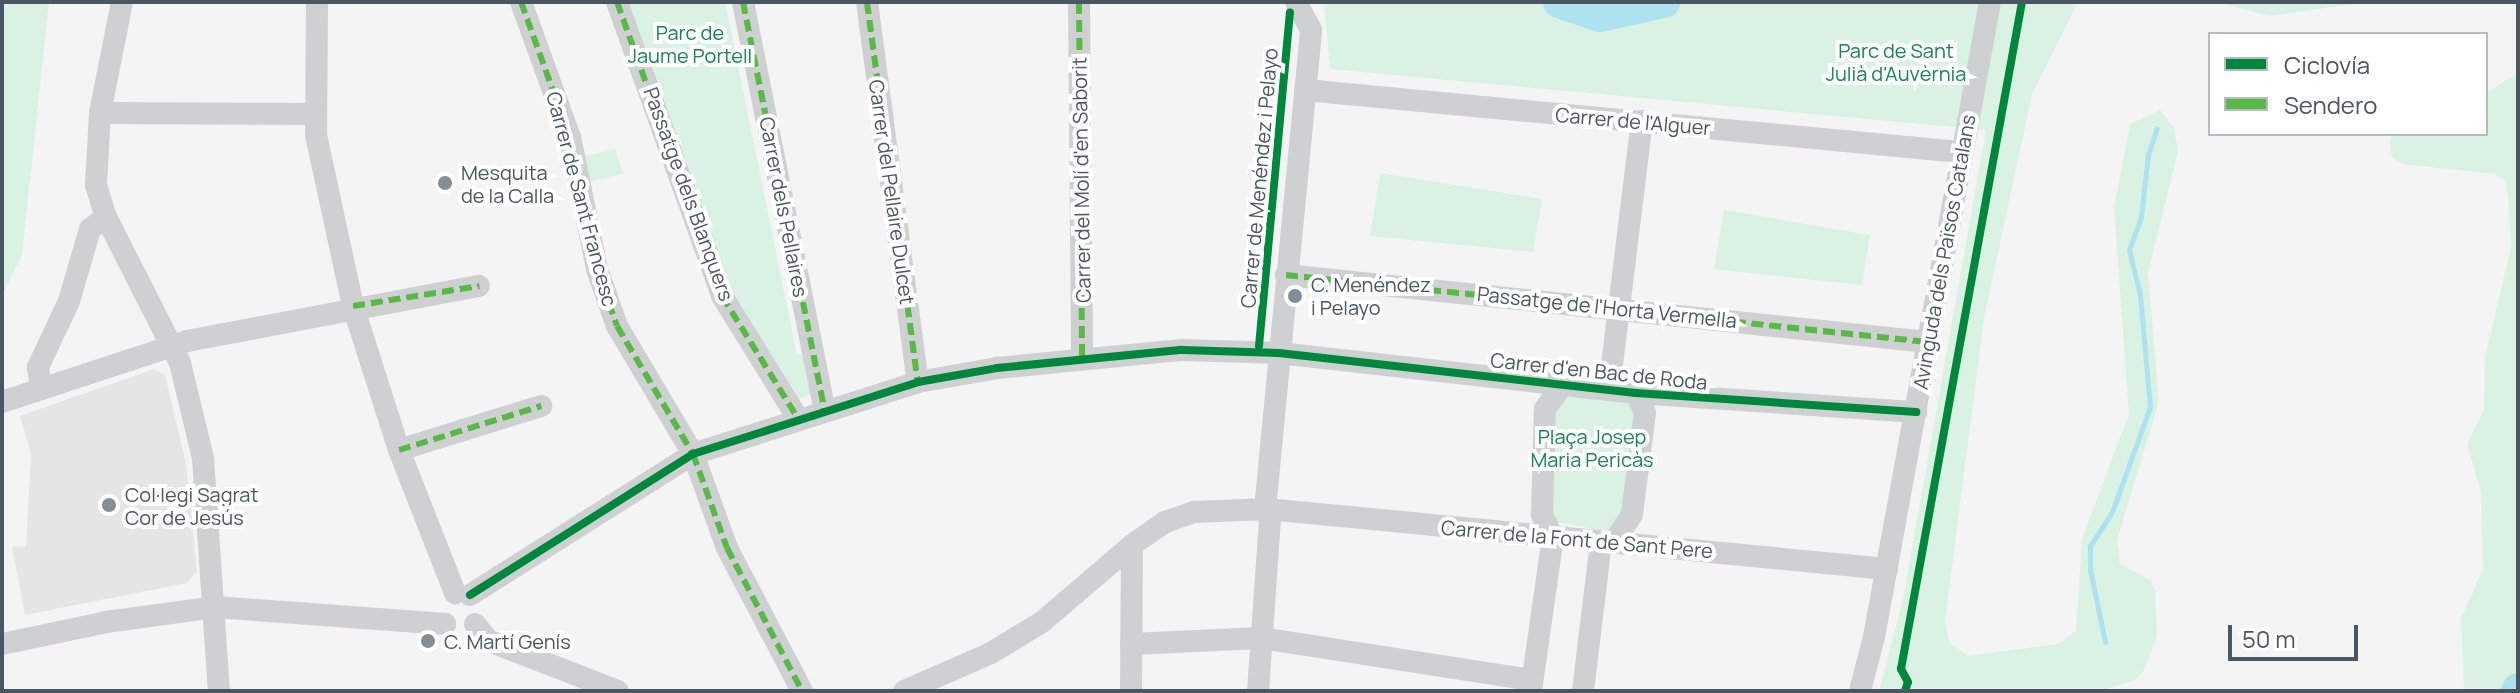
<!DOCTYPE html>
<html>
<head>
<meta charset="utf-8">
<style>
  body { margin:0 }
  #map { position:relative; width:2520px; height:693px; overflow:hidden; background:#f4f4f4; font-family:Manrope,sans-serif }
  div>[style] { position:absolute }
  .education>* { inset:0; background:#e6e5e6 }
  .green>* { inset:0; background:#d9f2e3 }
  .stream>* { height:5px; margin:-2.5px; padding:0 2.5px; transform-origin:2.5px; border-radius:2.5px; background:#aee2f0 }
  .river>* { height:32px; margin:-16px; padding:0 16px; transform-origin:16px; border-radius:16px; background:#aee2f0 }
  .minor>* { height:22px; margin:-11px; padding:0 11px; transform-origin:11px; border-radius:11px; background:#ced0d2 }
  .quiet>* { height:6px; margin-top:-3px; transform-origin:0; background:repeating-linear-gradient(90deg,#58b947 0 12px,transparent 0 18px) }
  .cycleway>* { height:8px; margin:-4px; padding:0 4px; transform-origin:4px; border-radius:4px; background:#00873e }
  .dots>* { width:22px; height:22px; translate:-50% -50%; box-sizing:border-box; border:4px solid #fff; border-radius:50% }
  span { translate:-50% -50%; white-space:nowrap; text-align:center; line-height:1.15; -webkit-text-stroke:8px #fff; paint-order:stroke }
  .park-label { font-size:20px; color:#17864f }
  .street-label { font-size:20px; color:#4a5661 }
  .poi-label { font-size:20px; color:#4a5661 }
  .left { translate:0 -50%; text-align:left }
  .frame { position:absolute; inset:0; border:4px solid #4a5661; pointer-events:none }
  .legend { position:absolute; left:2208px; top:32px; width:280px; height:104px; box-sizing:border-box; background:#fff; border:2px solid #b7bbc0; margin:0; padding:10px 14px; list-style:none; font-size:24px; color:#4a5661 }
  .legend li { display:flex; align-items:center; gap:16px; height:40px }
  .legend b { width:40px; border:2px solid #b7bbc0 }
  .scale { position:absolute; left:2228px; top:625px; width:130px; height:36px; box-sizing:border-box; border:4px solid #4a5661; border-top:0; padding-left:10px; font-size:24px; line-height:28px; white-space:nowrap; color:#4a5661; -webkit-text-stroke:6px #fff; paint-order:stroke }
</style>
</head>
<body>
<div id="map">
  <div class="education">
    <div style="clip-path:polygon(154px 369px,165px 375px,186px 464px,197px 571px,187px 583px,25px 615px,12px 547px,26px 546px,31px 454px,20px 416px)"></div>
  </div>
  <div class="green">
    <div style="clip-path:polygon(2px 2px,49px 2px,22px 255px,2px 296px)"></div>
    <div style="clip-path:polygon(628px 2px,725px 2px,797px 355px,810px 353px,817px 393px,790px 401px,731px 293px)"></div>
    <div style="clip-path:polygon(1324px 2px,2078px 2px,2032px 94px,1984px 318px,1945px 621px,1949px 642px,1968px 656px,2058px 644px,2076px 631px,2082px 539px,2129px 414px,2114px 208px,2130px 124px,2160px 110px,2174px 128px,2178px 151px,2148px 273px,2159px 402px,2117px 540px,2120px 564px,2150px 580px,2155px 590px,2157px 636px,2144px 670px,2135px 680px,2100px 691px,1879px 691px,1903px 599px,1986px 130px,1330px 69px)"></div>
    <div style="clip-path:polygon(2218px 2px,2366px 2px,2269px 16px)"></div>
    <div style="clip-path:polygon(2518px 73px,2518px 691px,2464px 691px,2461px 618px,2483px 570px,2481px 492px,2467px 444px,2484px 410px,2485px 357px,2511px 247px,2508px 197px,2506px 182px,2496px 174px,2402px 164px,2392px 157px,2390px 145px,2391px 134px,2486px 134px,2486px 93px)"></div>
    <div style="clip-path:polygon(615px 149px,623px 174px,587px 182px,582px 157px)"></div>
    <div style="clip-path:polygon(1380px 173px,1542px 199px,1533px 252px,1370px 236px)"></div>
    <div style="clip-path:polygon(1724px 210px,1870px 235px,1862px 285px,1714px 269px)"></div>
    <div style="clip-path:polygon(1567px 393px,1636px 405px,1624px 516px,1611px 532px,1551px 521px,1553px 413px)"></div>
  </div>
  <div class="stream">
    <div style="left:2105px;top:642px;width:75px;rotate:-101.6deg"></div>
    <div style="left:2090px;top:569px;width:23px;rotate:-90deg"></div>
    <div style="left:2090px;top:546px;width:40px;rotate:-57.1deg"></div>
    <div style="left:2112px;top:512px;width:112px;rotate:-70.1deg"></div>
    <div style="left:2150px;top:407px;width:112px;rotate:-95.1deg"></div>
    <div style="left:2140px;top:295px;width:46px;rotate:-103.7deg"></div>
    <div style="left:2129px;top:250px;width:35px;rotate:-70deg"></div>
    <div style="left:2141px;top:217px;width:62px;rotate:-83.6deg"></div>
    <div style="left:2148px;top:155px;width:28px;rotate:-72deg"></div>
  </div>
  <div class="river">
    <div style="left:1559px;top:2px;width:43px;rotate:18.9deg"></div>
    <div style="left:1600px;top:16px;width:66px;rotate:-12.3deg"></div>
    <div style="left:2517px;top:691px;width:2px;rotate:-63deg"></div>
  </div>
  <div class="minor">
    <div style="left:122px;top:2px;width:113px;rotate:101.2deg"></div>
    <div style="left:100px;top:113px;width:72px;rotate:93.2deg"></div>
    <div style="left:96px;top:185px;width:34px;rotate:73deg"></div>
    <div style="left:106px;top:217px;width:164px;rotate:63.1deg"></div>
    <div style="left:180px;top:363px;width:98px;rotate:76.4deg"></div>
    <div style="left:203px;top:458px;width:234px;rotate:86.1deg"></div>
    <div style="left:317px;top:2px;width:133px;rotate:90.4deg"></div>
    <div style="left:316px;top:135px;width:175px;rotate:77.8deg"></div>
    <div style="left:353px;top:306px;width:151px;rotate:72.3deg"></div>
    <div style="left:399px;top:450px;width:154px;rotate:68.6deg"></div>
    <div style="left:521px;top:2px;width:144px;rotate:70.1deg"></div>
    <div style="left:570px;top:137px;width:135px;rotate:78.4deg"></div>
    <div style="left:597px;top:269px;width:60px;rotate:70.7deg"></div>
    <div style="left:617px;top:326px;width:149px;rotate:59.3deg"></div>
    <div style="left:693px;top:454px;width:100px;rotate:70.1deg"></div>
    <div style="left:727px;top:548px;width:161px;rotate:62.3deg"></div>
    <div style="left:617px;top:2px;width:312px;rotate:70.3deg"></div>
    <div style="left:722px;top:296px;width:146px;rotate:58.2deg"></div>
    <div style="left:743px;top:2px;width:417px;rotate:78.7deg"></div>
    <div style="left:867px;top:2px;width:383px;rotate:82.4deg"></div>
    <div style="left:1079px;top:2px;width:355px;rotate:89.5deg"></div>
    <div style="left:1305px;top:90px;width:658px;rotate:5.41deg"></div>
    <div style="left:100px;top:113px;width:214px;rotate:0.3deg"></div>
    <div style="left:1286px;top:275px;width:645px;rotate:5.96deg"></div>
    <div style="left:41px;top:389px;width:22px;rotate:-98deg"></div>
    <div style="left:38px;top:367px;width:73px;rotate:-64.8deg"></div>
    <div style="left:69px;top:301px;width:75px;rotate:-73.7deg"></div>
    <div style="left:90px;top:229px;width:20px;rotate:-37deg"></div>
    <div style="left:1609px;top:389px;width:270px;rotate:-83deg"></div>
    <div style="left:2px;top:402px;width:195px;rotate:-18.2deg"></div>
    <div style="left:187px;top:341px;width:297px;rotate:-10.7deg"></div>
    <div style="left:399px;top:450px;width:149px;rotate:-17.2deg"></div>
    <div style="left:1614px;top:542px;width:33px;rotate:-57deg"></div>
    <div style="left:1632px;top:514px;width:102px;rotate:-82.7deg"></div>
    <div style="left:1645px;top:413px;width:22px;rotate:-114deg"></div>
    <div style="left:470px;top:595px;width:264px;rotate:-32.3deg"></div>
    <div style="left:693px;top:454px;width:236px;rotate:-17.7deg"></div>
    <div style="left:918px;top:382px;width:80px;rotate:-10deg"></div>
    <div style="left:997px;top:368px;width:186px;rotate:-5.6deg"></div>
    <div style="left:1182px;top:350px;width:97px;rotate:1.8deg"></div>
    <div style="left:1279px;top:353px;width:359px;rotate:6.4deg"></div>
    <div style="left:1636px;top:393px;width:281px;rotate:3.9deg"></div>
    <div style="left:475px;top:624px;width:22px;rotate:51deg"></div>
    <div style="left:489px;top:641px;width:138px;rotate:21.2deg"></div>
    <div style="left:2px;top:644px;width:106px;rotate:-11.9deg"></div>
    <div style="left:106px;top:622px;width:110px;rotate:-7.8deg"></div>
    <div style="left:215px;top:607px;width:231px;rotate:4.2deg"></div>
    <div style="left:1131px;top:644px;width:130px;rotate:-2.6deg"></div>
    <div style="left:1261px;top:638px;width:274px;rotate:8.8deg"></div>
    <div style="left:904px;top:691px;width:95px;rotate:-23.6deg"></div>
    <div style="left:991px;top:653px;width:60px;rotate:-31.3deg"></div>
    <div style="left:1042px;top:622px;width:118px;rotate:-40.5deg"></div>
    <div style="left:1132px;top:545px;width:40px;rotate:-34.9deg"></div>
    <div style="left:1165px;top:522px;width:31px;rotate:-19deg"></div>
    <div style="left:1194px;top:512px;width:74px;rotate:-2.3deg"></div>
    <div style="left:1268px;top:509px;width:622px;rotate:5.54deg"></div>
    <div style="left:1131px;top:691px;width:146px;rotate:-89.6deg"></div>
    <div style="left:1258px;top:691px;width:172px;rotate:-86deg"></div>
    <div style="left:1270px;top:519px;width:20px;rotate:-101deg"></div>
    <div style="left:1266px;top:499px;width:471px;rotate:-84.5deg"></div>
    <div style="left:1311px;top:30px;width:32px;rotate:-118deg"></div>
    <div style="left:1531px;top:691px;width:156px;rotate:-81.9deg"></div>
    <div style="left:1553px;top:537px;width:25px;rotate:-117deg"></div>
    <div style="left:1542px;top:515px;width:106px;rotate:-88.4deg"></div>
    <div style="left:1545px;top:409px;width:31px;rotate:-54deg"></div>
    <div style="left:1583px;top:691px;width:150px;rotate:-83.1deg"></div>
    <div style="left:1860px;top:691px;width:56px;rotate:-75.5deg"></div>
    <div style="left:1874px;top:637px;width:646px;rotate:-79.65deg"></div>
  </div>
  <div class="quiet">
    <div style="left:521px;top:2px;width:144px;rotate:70.1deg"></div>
    <div style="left:570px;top:137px;width:135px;rotate:78.4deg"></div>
    <div style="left:597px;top:269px;width:60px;rotate:70.7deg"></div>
    <div style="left:617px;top:326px;width:149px;rotate:59.3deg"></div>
    <div style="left:693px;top:454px;width:100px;rotate:70.1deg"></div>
    <div style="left:727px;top:548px;width:161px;rotate:62.3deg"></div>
    <div style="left:617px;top:2px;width:312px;rotate:70.3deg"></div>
    <div style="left:722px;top:296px;width:146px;rotate:58.2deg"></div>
    <div style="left:743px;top:2px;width:417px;rotate:78.7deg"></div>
    <div style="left:867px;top:2px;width:383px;rotate:82.4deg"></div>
    <div style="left:1079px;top:2px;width:355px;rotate:89.5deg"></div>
    <div style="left:1286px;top:275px;width:645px;rotate:5.96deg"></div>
    <div style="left:353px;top:306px;width:128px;rotate:-9deg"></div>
    <div style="left:399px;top:450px;width:149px;rotate:-17.2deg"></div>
  </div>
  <div class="cycleway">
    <div style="left:1259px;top:346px;width:335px;rotate:-84.7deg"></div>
    <div style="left:470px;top:595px;width:264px;rotate:-32.3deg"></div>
    <div style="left:693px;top:454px;width:236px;rotate:-17.7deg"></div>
    <div style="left:918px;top:382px;width:80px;rotate:-10deg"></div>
    <div style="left:997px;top:368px;width:186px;rotate:-5.6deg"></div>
    <div style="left:1182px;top:350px;width:97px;rotate:1.8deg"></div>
    <div style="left:1279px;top:353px;width:359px;rotate:6.4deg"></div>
    <div style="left:1636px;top:393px;width:281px;rotate:3.9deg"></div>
    <div style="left:1905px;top:691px;width:9px;rotate:-72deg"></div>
    <div style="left:1908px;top:682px;width:15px;rotate:-118deg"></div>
    <div style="left:1901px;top:669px;width:678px;rotate:-79.72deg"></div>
  </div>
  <div class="dots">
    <div style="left:445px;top:183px;background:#868d94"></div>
    <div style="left:1295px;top:296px;background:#868d94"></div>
    <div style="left:109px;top:505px;background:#868d94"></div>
    <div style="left:428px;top:641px;background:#868d94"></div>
  </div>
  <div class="park-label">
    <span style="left:690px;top:44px">Parc de<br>Jaume Portell</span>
    <span style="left:1896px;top:62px">Parc de Sant<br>Julià d'Auvèrnia</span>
    <span style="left:1592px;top:448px">Plaça Josep<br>Maria Pericàs</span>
  </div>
  <div class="street-label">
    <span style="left:1633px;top:121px;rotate:5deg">Carrer de l'Alguer</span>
    <span style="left:1259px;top:178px;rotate:-85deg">Carrer de Menéndez i Pelayo</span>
    <span style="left:1081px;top:180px;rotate:-91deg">Carrer del Molí d'en Saborit</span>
    <span style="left:892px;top:192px;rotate:82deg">Carrer del Pellaire Dulcet</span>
    <span style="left:689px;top:194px;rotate:70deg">Passatge dels Blanquers</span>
    <span style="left:582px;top:199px;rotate:75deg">Carrer de Sant Francesc</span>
    <span style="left:784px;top:207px;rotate:79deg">Carrer dels Pellaires</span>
    <span style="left:1944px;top:252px;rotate:-80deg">Avinguda dels Països Catalans</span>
    <span style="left:1607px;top:307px;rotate:6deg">Passatge de l'Horta Vermella</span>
    <span style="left:1599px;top:371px;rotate:6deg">Carrer d'en Bac de Roda</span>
    <span style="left:1577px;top:539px;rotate:5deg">Carrer de la Font de Sant Pere</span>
  </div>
  <div class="poi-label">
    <span class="left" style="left:461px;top:184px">Mesquita<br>de la Calla</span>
    <span class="left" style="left:1311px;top:296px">C. Menéndez<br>i Pelayo</span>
    <span class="left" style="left:125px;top:506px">Col·legi Sagrat<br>Cor de Jesús</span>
    <span class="left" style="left:444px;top:641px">C. Martí Genís</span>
  </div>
  <div class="frame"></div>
  <ul class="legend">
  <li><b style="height:10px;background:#00873e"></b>Ciclovía</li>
  <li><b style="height:10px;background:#58b947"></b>Sendero</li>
  </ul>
  <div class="scale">50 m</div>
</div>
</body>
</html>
